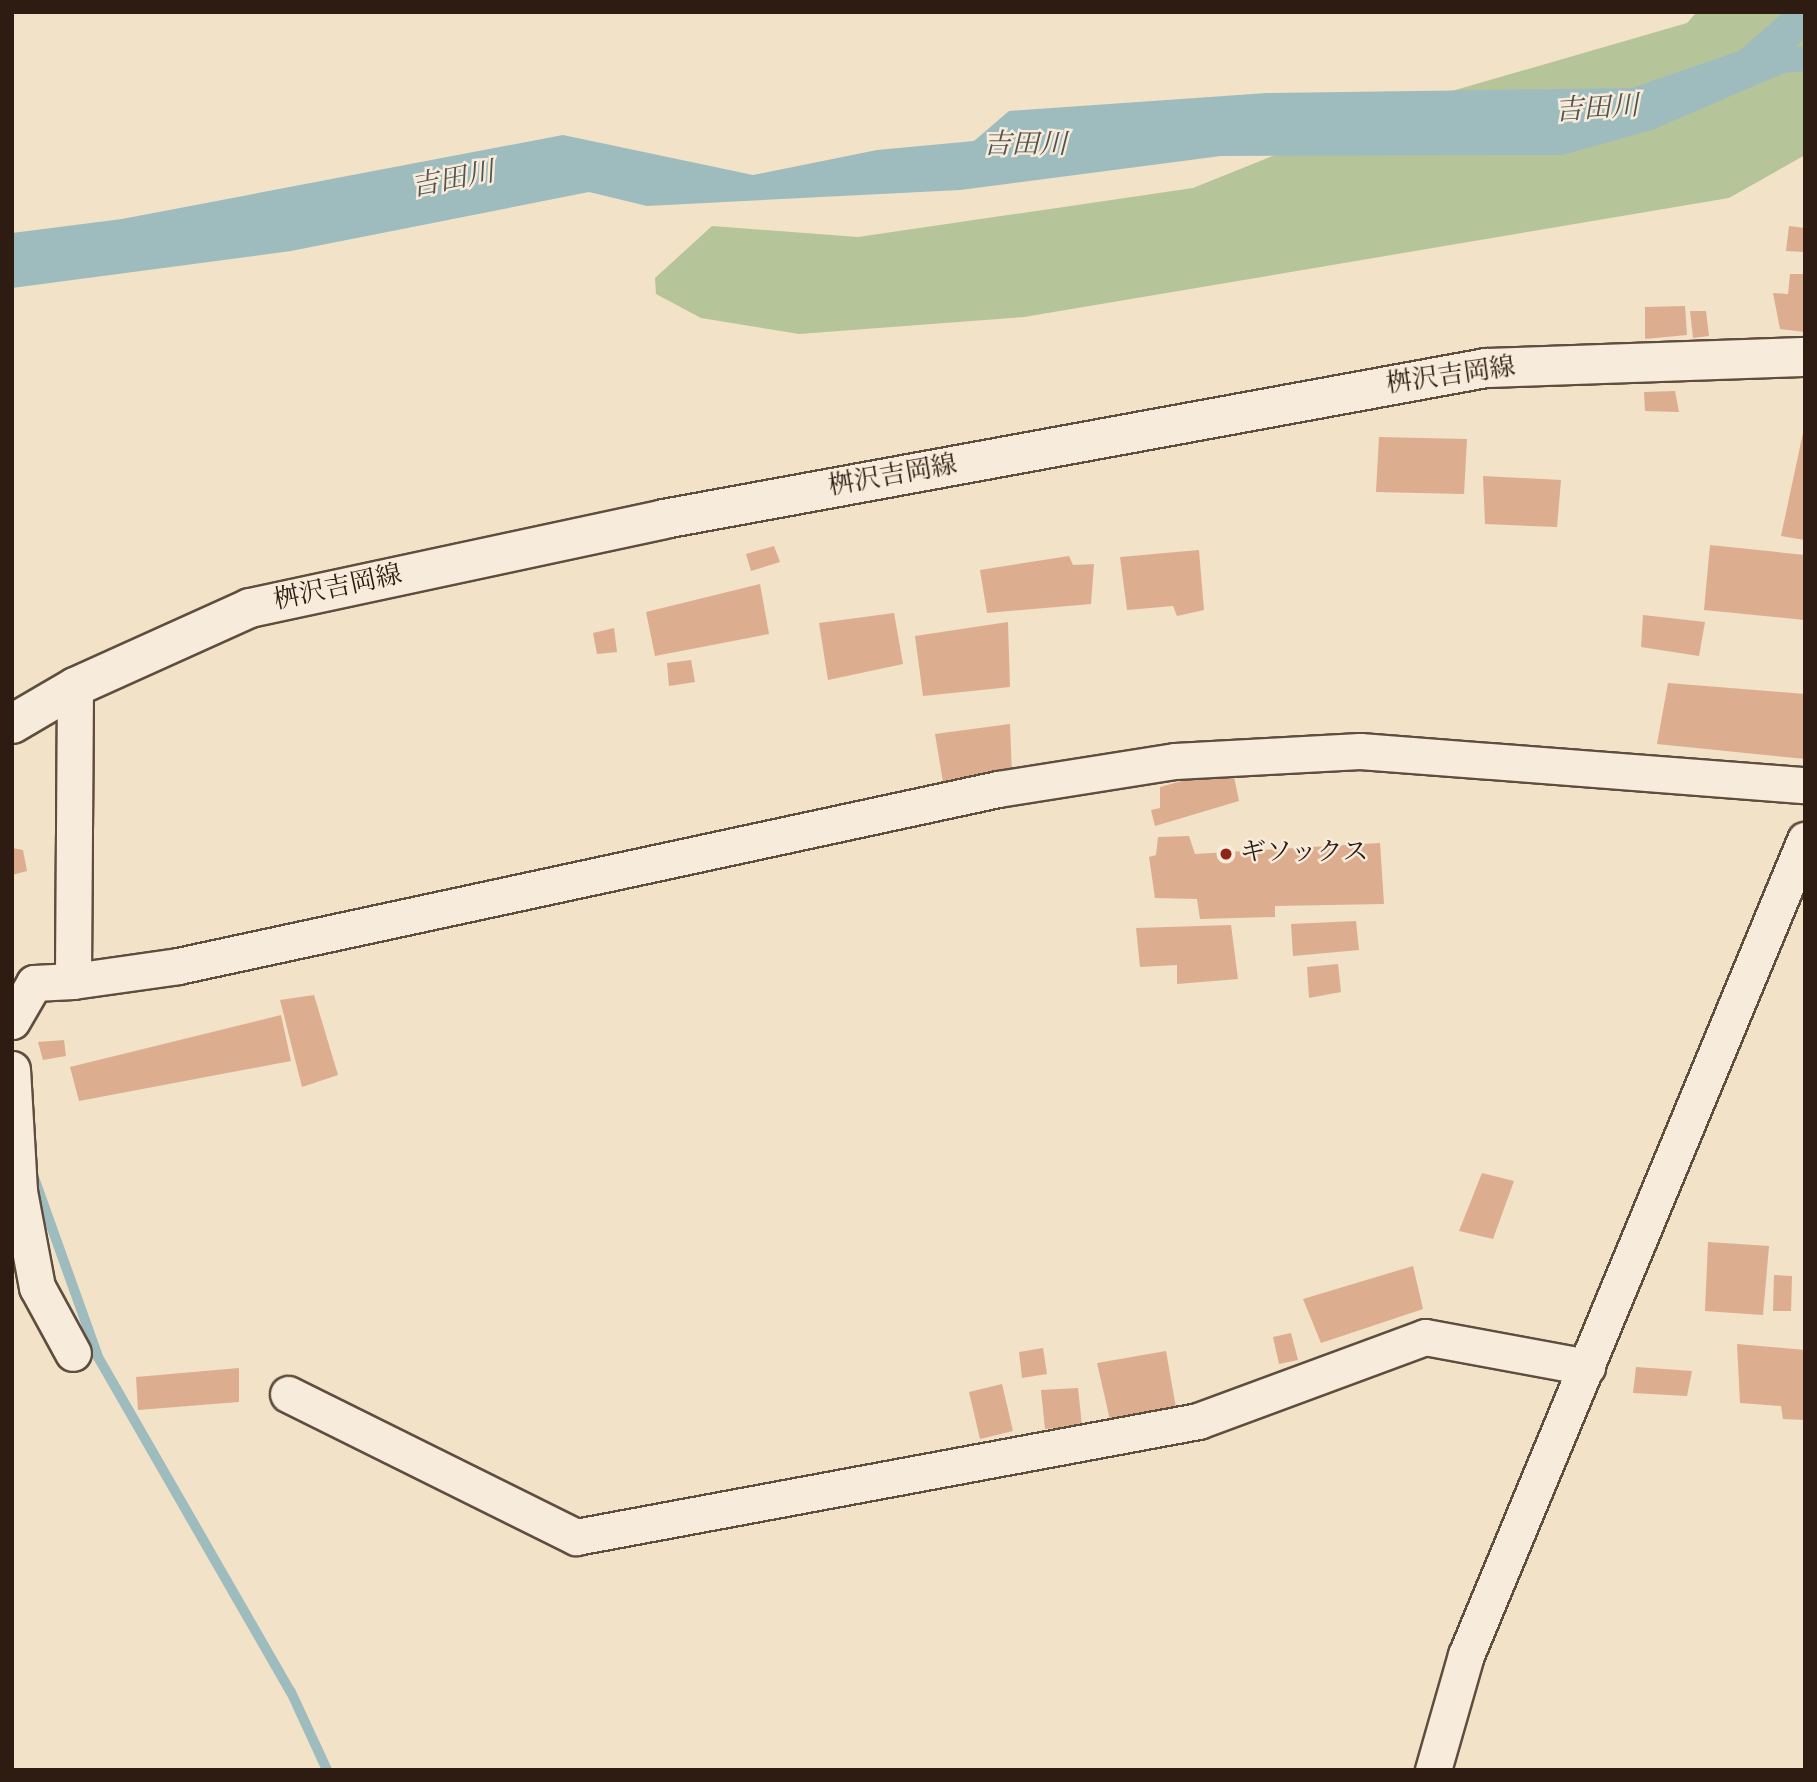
<!DOCTYPE html>
<html>
<head>
<meta charset="utf-8">
<style>
  body { margin:0 }
  #map { position:relative; width:1817px; height:1782px; overflow:hidden; background:#f2e2c7; font-family:Vollkorn,"Noto Serif JP",serif }
  div>[style] { position:absolute }
  .green>* { inset:0; background:#b6c499 }
  .water>* { inset:0; background:#9ebcbe }
  .stream>* { height:10px; margin:-5px; padding:0 5px; transform-origin:5px; border-radius:5px; background:#9ebcbe }
  .building>* { inset:0; background:#ddad90 }
  .roads { filter:drop-shadow(2px 0 #5f4d3e) drop-shadow(-2px 0 #5f4d3e) drop-shadow(0 2px #5f4d3e) drop-shadow(0 -2px #5f4d3e) }
  .street>* { height:35px; margin:-17.5px; padding:0 17.5px; transform-origin:17.5px; border-radius:17.5px; background:#f7ecdb }
  .secondary>* { height:38px; margin:-19px; padding:0 19px; transform-origin:19px; border-radius:19px; background:#f7ecdb }
  .dots>* { width:19px; height:19px; translate:-50% -50%; box-sizing:border-box; border:4px solid #f7ecdb; border-radius:50% }
  span { translate:-50% -50%; white-space:nowrap; text-align:center; line-height:1.15; -webkit-text-stroke:5px #f7ecdb; paint-order:stroke }
  .street-label { font-size:26px; color:#2e1b11 }
  .poi-label { font-size:26px; color:#2e1b11 }
  .left { translate:0 -50%; text-align:left }
  .water-label { font-size:28px; color:#55534e; font-style:italic }
  .frame { position:absolute; inset:0; border:14px solid #2e1b11; pointer-events:none }
</style>
</head>
<body>
<div id="map">
  <div class="green">
    <div style="clip-path:polygon(1697px 12px,1805px 12px,1805px 155px,1729px 198px,1024px 317px,799px 334px,701px 318px,656px 294px,655px 278px,712px 226px,858px 237px,1193px 188px,1390px 109px,1687px 23px)"></div>
  </div>
  <div class="water">
    <div style="clip-path:polygon(1784px 12px,1805px 12px,1805px 38px,1796px 47px,1805px 46px,1805px 71px,1784px 73px,1652px 130px,1562px 155px,1221px 156px,960px 190px,647px 206px,589px 192px,291px 251px,12px 288px,12px 233px,122px 219px,563px 135px,753px 175px,877px 150px,974px 141px,1009px 111px,1267px 93px,1632px 88px,1739px 51px)"></div>
  </div>
  <div class="stream">
    <div style="left:33px;top:1175px;width:193px;rotate:70.3deg"></div>
    <div style="left:98px;top:1357px;width:387px;rotate:60.1deg"></div>
    <div style="left:291px;top:1692px;width:86px;rotate:65.2deg"></div>
  </div>
  <div class="building">
    <div style="clip-path:polygon(1789px 226px,1805px 228px,1805px 252px,1786px 251px)"></div>
    <div style="clip-path:polygon(1790px 274px,1805px 274px,1805px 332px,1780px 329px,1773px 293px,1788px 294px)"></div>
    <div style="clip-path:polygon(1685px 306px,1687px 335px,1645px 339px,1645px 307px)"></div>
    <div style="clip-path:polygon(1690px 311px,1706px 311px,1709px 336px,1693px 338px)"></div>
    <div style="clip-path:polygon(1675px 391px,1679px 412px,1645px 411px,1644px 392px)"></div>
    <div style="clip-path:polygon(1804px 428px,1805px 428px,1805px 540px,1781px 536px)"></div>
    <div style="clip-path:polygon(1379px 437px,1467px 439px,1464px 494px,1376px 492px)"></div>
    <div style="clip-path:polygon(1483px 476px,1561px 480px,1557px 527px,1485px 524px)"></div>
    <div style="clip-path:polygon(1710px 545px,1805px 555px,1805px 620px,1704px 610px)"></div>
    <div style="clip-path:polygon(774px 546px,780px 562px,751px 571px,746px 554px)"></div>
    <div style="clip-path:polygon(1199px 550px,1204px 610px,1177px 616px,1173px 606px,1127px 610px,1120px 557px)"></div>
    <div style="clip-path:polygon(1069px 556px,1073px 565px,1094px 564px,1091px 604px,987px 613px,980px 570px)"></div>
    <div style="clip-path:polygon(760px 584px,769px 634px,655px 656px,646px 612px)"></div>
    <div style="clip-path:polygon(894px 613px,903px 664px,828px 680px,819px 623px)"></div>
    <div style="clip-path:polygon(1643px 615px,1705px 622px,1699px 656px,1641px 647px)"></div>
    <div style="clip-path:polygon(1008px 622px,1010px 687px,923px 696px,915px 636px)"></div>
    <div style="clip-path:polygon(614px 628px,617px 652px,597px 654px,593px 633px)"></div>
    <div style="clip-path:polygon(691px 660px,695px 682px,669px 686px,667px 663px)"></div>
    <div style="clip-path:polygon(1668px 683px,1805px 694px,1805px 759px,1657px 744px)"></div>
    <div style="clip-path:polygon(1010px 724px,1012px 775px,944px 788px,935px 734px)"></div>
    <div style="clip-path:polygon(1232px 767px,1239px 801px,1155px 826px,1151px 810px,1160px 808px,1160px 787px)"></div>
    <div style="clip-path:polygon(1189px 836px,1195px 854px,1380px 843px,1384px 904px,1275px 906px,1275px 917px,1200px 919px,1197px 899px,1155px 898px,1149px 857px,1156px 855px,1158px 837px)"></div>
    <div style="clip-path:polygon(12px 848px,23px 850px,27px 871px,12px 875px)"></div>
    <div style="clip-path:polygon(1356px 921px,1359px 950px,1293px 956px,1291px 924px)"></div>
    <div style="clip-path:polygon(1231px 925px,1238px 979px,1177px 984px,1177px 965px,1140px 967px,1136px 928px)"></div>
    <div style="clip-path:polygon(1338px 964px,1341px 992px,1309px 998px,1307px 967px)"></div>
    <div style="clip-path:polygon(314px 995px,338px 1075px,302px 1087px,280px 1000px)"></div>
    <div style="clip-path:polygon(281px 1015px,291px 1061px,79px 1101px,70px 1067px)"></div>
    <div style="clip-path:polygon(64px 1040px,66px 1056px,43px 1060px,38px 1042px)"></div>
    <div style="clip-path:polygon(1482px 1173px,1514px 1181px,1493px 1239px,1459px 1231px)"></div>
    <div style="clip-path:polygon(1708px 1242px,1769px 1246px,1763px 1315px,1705px 1311px)"></div>
    <div style="clip-path:polygon(1413px 1266px,1423px 1309px,1321px 1343px,1303px 1299px)"></div>
    <div style="clip-path:polygon(1774px 1275px,1792px 1276px,1791px 1311px,1773px 1311px)"></div>
    <div style="clip-path:polygon(1291px 1333px,1298px 1360px,1279px 1364px,1273px 1337px)"></div>
    <div style="clip-path:polygon(1737px 1344px,1805px 1350px,1805px 1420px,1783px 1419px,1781px 1406px,1740px 1403px)"></div>
    <div style="clip-path:polygon(1043px 1348px,1047px 1374px,1022px 1378px,1019px 1352px)"></div>
    <div style="clip-path:polygon(1166px 1351px,1176px 1408px,1110px 1420px,1097px 1363px)"></div>
    <div style="clip-path:polygon(1636px 1367px,1692px 1371px,1687px 1396px,1633px 1393px)"></div>
    <div style="clip-path:polygon(239px 1368px,239px 1402px,138px 1410px,136px 1377px)"></div>
    <div style="clip-path:polygon(1002px 1384px,1013px 1431px,980px 1439px,969px 1392px)"></div>
    <div style="clip-path:polygon(1078px 1388px,1082px 1426px,1045px 1429px,1041px 1390px)"></div>
  </div>
  <div class="roads">
    <div class="street">
      <div style="left:75px;top:687px;width:294px;rotate:90.4deg"></div>
      <div style="left:73px;top:981px;width:106px;rotate:-8.1deg"></div>
      <div style="left:178px;top:966px;width:839px;rotate:-12.18deg"></div>
      <div style="left:998px;top:789px;width:179px;rotate:-9deg"></div>
      <div style="left:1175px;top:761px;width:185px;rotate:-3.1deg"></div>
      <div style="left:1360px;top:751px;width:446px;rotate:4.4deg"></div>
      <div style="left:12px;top:1021px;width:44px;rotate:-59.9deg"></div>
      <div style="left:34px;top:983px;width:39px;rotate:-3deg"></div>
      <div style="left:12px;top:1069px;width:122px;rotate:86.7deg"></div>
      <div style="left:19px;top:1191px;width:98px;rotate:79.4deg"></div>
      <div style="left:37px;top:1287px;width:75px;rotate:61.4deg"></div>
      <div style="left:288px;top:1394px;width:322px;rotate:26.4deg"></div>
      <div style="left:576px;top:1537px;width:633px;rotate:-10.56deg"></div>
      <div style="left:1198px;top:1421px;width:242px;rotate:-20.3deg"></div>
      <div style="left:1425px;top:1337px;width:165px;rotate:10.5deg"></div>
      <div style="left:1433px;top:1770px;width:120px;rotate:-74deg"></div>
      <div style="left:1466px;top:1655px;width:883px;rotate:-67.42deg"></div>
    </div>
    <div class="secondary">
      <div style="left:12px;top:724px;width:73px;rotate:-30.4deg"></div>
      <div style="left:75px;top:687px;width:192px;rotate:-24.3deg"></div>
      <div style="left:250px;top:608px;width:423px;rotate:-12.1deg"></div>
      <div style="left:664px;top:519px;width:836px;rotate:-10.41deg"></div>
      <div style="left:1486px;top:368px;width:319px;rotate:-2deg"></div>
    </div>
  </div>
  <div class="dots">
    <div style="left:1226px;top:854px;background:#8f2418"></div>
  </div>
  <div class="street-label">
    <span style="left:1451px;top:377px;rotate:-8deg">桝沢吉岡線</span>
    <span style="left:893px;top:477px;rotate:-10deg">桝沢吉岡線</span>
    <span style="left:338px;top:589px;rotate:-12deg">桝沢吉岡線</span>
  </div>
  <div class="poi-label">
    <span class="left" style="left:1240px;top:854px">ギソックス</span>
  </div>
  <div class="water-label">
    <span style="left:1597px;top:110px;rotate:-4deg">吉田川</span>
    <span style="left:1025px;top:146px">吉田川</span>
    <span style="left:453px;top:181px;rotate:-11deg">吉田川</span>
  </div>
  <div class="frame"></div>
</div>
</body>
</html>
